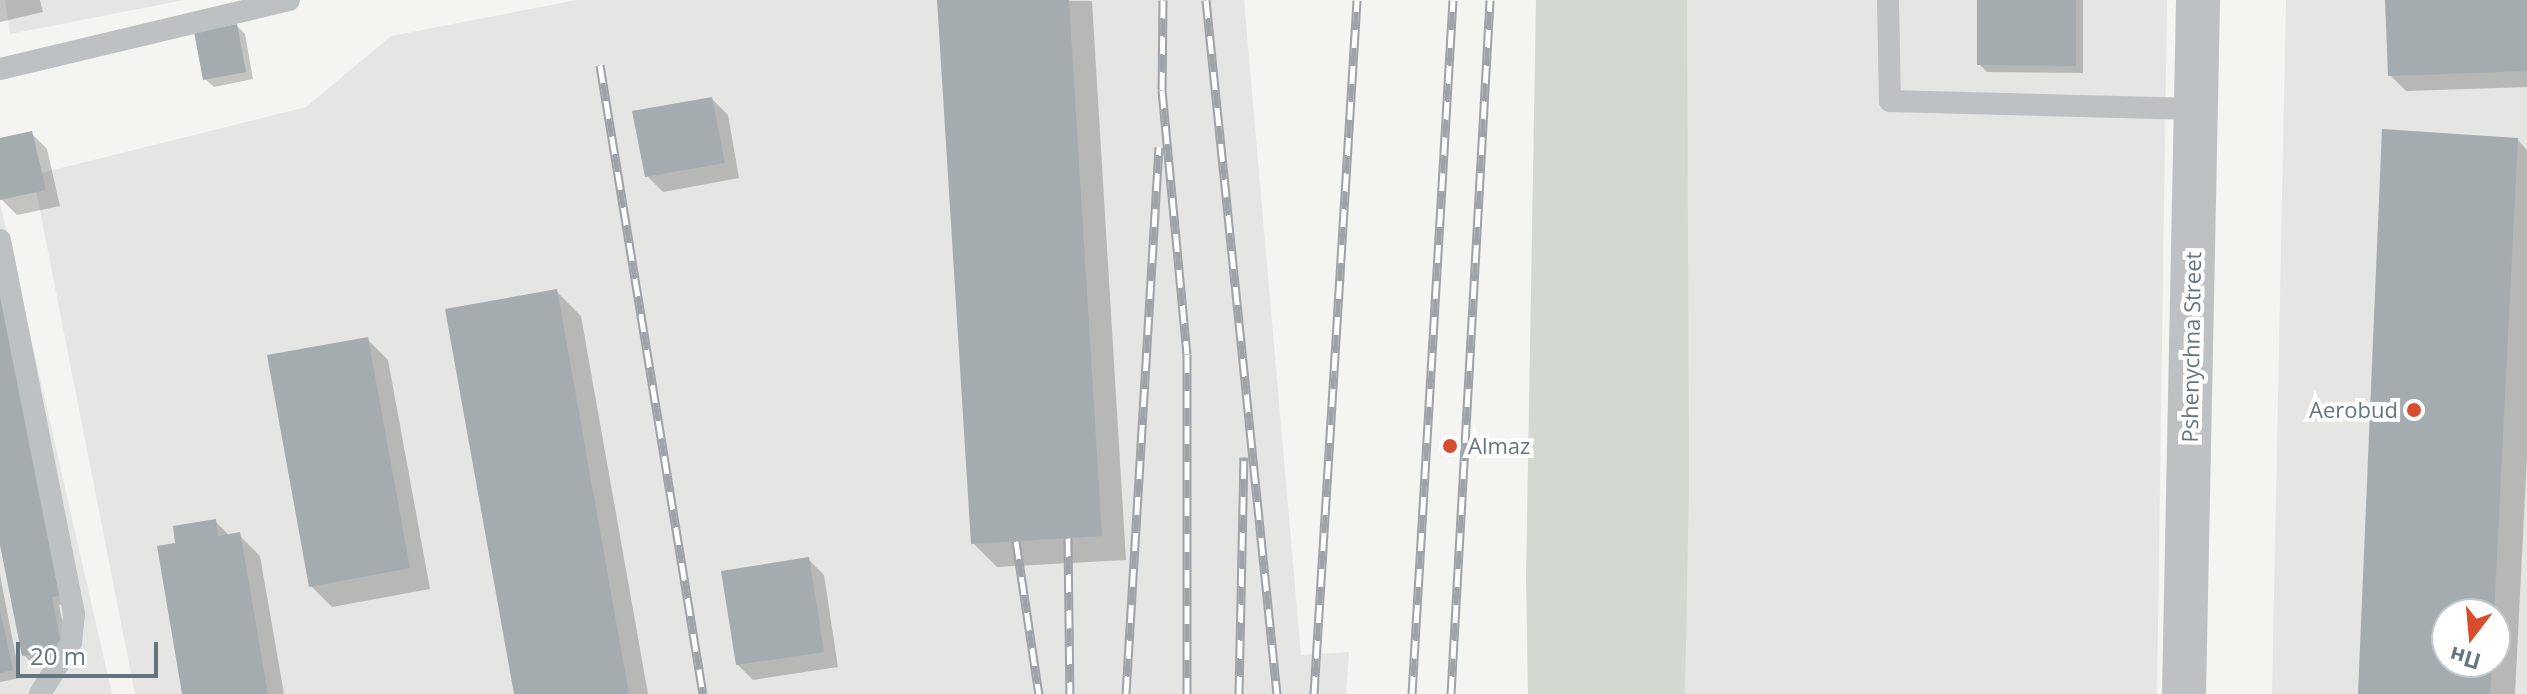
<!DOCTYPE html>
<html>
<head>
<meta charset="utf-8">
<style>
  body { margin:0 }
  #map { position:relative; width:2527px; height:694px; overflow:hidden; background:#f4f4f0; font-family:"Open Sans",sans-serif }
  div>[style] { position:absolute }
  .built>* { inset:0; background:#e5e5e4 }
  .green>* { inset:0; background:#d3d9d0 }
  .shadow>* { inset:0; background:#0003 }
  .building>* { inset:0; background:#a4acb0 }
  .lane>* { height:22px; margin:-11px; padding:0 11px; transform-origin:11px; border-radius:11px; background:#bdc1c4 }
  .street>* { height:44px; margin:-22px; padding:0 22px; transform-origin:22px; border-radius:22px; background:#bdc1c4 }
  .rail>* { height:9px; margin-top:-4.5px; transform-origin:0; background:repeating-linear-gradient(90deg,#fff 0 18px,#9da3a8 0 36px); box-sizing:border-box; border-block:2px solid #9da3a8 }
  .dots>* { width:22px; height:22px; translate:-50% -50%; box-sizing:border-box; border:4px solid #fff; border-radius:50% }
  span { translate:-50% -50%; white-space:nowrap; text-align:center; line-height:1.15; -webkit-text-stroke:8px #fff; paint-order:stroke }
  .street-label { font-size:22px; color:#65757f }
  .poi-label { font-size:22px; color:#65757f }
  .right { translate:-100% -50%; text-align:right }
  .left { translate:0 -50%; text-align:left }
  .north { position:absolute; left:2431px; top:598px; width:80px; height:80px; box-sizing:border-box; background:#fff; border:2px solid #c1c8cc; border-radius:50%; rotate:196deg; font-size:22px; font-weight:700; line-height:32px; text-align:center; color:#65757f }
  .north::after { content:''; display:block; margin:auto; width:28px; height:36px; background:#d74e2e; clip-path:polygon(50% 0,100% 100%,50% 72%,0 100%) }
  .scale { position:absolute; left:16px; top:642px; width:142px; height:36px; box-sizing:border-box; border:4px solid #65757f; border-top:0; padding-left:10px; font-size:24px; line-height:28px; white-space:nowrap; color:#65757f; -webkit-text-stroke:6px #fff; paint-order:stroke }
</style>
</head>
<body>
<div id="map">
  <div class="built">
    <div style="clip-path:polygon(5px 0,184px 0,10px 34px)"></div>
    <div style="clip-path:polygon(577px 0,1244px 0,1301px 655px,1349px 652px,1346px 694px,135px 694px,33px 175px,306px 107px,391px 36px)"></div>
    <div style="clip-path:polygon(1590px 0,2167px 0,2157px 694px,1582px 694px)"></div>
    <div style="clip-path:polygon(evenodd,2286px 0,2527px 0,2527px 694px,2272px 694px,2286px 0,2447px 614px,2495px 614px,2495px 662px,2447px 662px,2447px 614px)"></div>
    <div style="clip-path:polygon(0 202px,112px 694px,0 694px)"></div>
  </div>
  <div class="green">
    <div style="clip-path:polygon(1536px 0,1687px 0,1689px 483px,1685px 694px,1528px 694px,1526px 578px)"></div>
  </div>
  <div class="shadow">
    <div style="clip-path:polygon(0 0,40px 0,43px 12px,0 22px)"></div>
    <div style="clip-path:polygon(939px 0,1092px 1px,1126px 560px,997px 567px,973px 543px)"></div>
    <div style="clip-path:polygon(1979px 0,2083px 0,2083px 73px,1987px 72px,1979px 64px)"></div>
    <div style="clip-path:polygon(2387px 0,2527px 0,2527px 87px,2406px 91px,2390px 75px)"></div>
    <div style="clip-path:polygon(237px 26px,245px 34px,253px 79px,214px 87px,205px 79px)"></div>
    <div style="clip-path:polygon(712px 99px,728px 115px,739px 178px,663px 192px,647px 176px)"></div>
    <div style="clip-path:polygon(31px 133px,47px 149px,60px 206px,17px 215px,1px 199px,0 140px)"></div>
    <div style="clip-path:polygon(evenodd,2517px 139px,2527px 150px,2527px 457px,2515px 694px,2360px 694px,2517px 139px,2447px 614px,2495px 614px,2495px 662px,2447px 662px,2447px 614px)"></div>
    <div style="clip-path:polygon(556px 291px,581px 316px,648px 694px,516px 694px)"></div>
    <div style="clip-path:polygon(367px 339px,388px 360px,430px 589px,332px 607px,311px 586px)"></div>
    <div style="clip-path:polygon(215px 521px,230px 536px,239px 535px,260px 556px,284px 694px,184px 694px,177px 545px)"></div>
    <div style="clip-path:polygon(0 534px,72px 602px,59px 605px,69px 656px,32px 663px,24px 655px)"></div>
    <div style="clip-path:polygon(808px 559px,824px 575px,838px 667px,753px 680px,737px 664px)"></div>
    <div style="clip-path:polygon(0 575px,20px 678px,0 682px)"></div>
  </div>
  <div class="building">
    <div style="clip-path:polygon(937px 0,1069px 0,1102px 536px,971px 544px)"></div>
    <div style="clip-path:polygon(1977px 0,2076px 0,2076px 66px,1977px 65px)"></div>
    <div style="clip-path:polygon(2385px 0,2527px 0,2527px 71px,2388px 76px)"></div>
    <div style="clip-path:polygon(237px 24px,246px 72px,203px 80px,194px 32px)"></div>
    <div style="clip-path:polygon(712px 97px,725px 163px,645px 177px,632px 111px)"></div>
    <div style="clip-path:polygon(2382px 129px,2518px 138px,2494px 614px,2447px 614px,2447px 662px,2492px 662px,2490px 694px,2358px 694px)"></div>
    <div style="clip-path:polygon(32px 131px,46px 190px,0 200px,0 138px)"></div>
    <div style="clip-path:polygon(0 270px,65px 594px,52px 597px,62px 649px,22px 656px,0 545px)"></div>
    <div style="clip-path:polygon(557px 289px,629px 694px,514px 694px,445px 309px)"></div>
    <div style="clip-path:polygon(368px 337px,410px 568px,309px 587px,267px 355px)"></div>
    <div style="clip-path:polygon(216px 519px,218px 536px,240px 532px,268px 694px,182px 694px,157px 546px,175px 543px,173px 526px)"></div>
    <div style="clip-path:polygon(809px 557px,824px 652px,736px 665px,721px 571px)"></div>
    <div style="clip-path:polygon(0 610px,13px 670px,0 673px)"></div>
  </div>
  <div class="lane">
    <div style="left:1888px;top:0;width:101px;rotate:88.9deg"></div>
    <div style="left:1890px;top:101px;width:306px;rotate:1.5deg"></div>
    <div style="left:0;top:69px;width:297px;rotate:-13.4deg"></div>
    <div style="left:0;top:240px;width:381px;rotate:78.8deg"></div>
    <div style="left:74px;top:614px;width:29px;rotate:96deg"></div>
    <div style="left:71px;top:643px;width:60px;rotate:121.3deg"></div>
  </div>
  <div class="street">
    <div style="left:2184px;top:694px;width:694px;rotate:-88.84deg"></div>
  </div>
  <div class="rail">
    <div style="left:1163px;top:0;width:90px;rotate:90.6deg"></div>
    <div style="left:1162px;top:90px;width:265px;rotate:84.6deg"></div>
    <div style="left:1187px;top:354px;width:340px;rotate:90deg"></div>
    <div style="left:1206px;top:0;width:698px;rotate:84.16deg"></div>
    <div style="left:600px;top:65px;width:637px;rotate:80.7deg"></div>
    <div style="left:1068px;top:538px;width:156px;rotate:89.3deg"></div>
    <div style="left:1016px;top:541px;width:155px;rotate:81.5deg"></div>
    <div style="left:1126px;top:694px;width:548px;rotate:-86.55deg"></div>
    <div style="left:1239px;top:694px;width:237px;rotate:-88.8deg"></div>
    <div style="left:1314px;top:694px;width:695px;rotate:-86.45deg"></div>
    <div style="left:1412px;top:694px;width:695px;rotate:-86.62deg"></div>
    <div style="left:1451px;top:694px;width:695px;rotate:-86.78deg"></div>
  </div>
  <div class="dots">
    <div style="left:2414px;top:410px;background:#d74e2e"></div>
    <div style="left:1450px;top:446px;background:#d74e2e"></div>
  </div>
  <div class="street-label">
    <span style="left:2191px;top:347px;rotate:-89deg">Pshenychna Street</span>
  </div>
  <div class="poi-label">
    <span class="right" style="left:2398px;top:410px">Aerobud</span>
    <span class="left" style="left:1468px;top:446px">Almaz</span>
  </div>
  <div class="north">Пн</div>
  <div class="scale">20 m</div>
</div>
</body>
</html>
